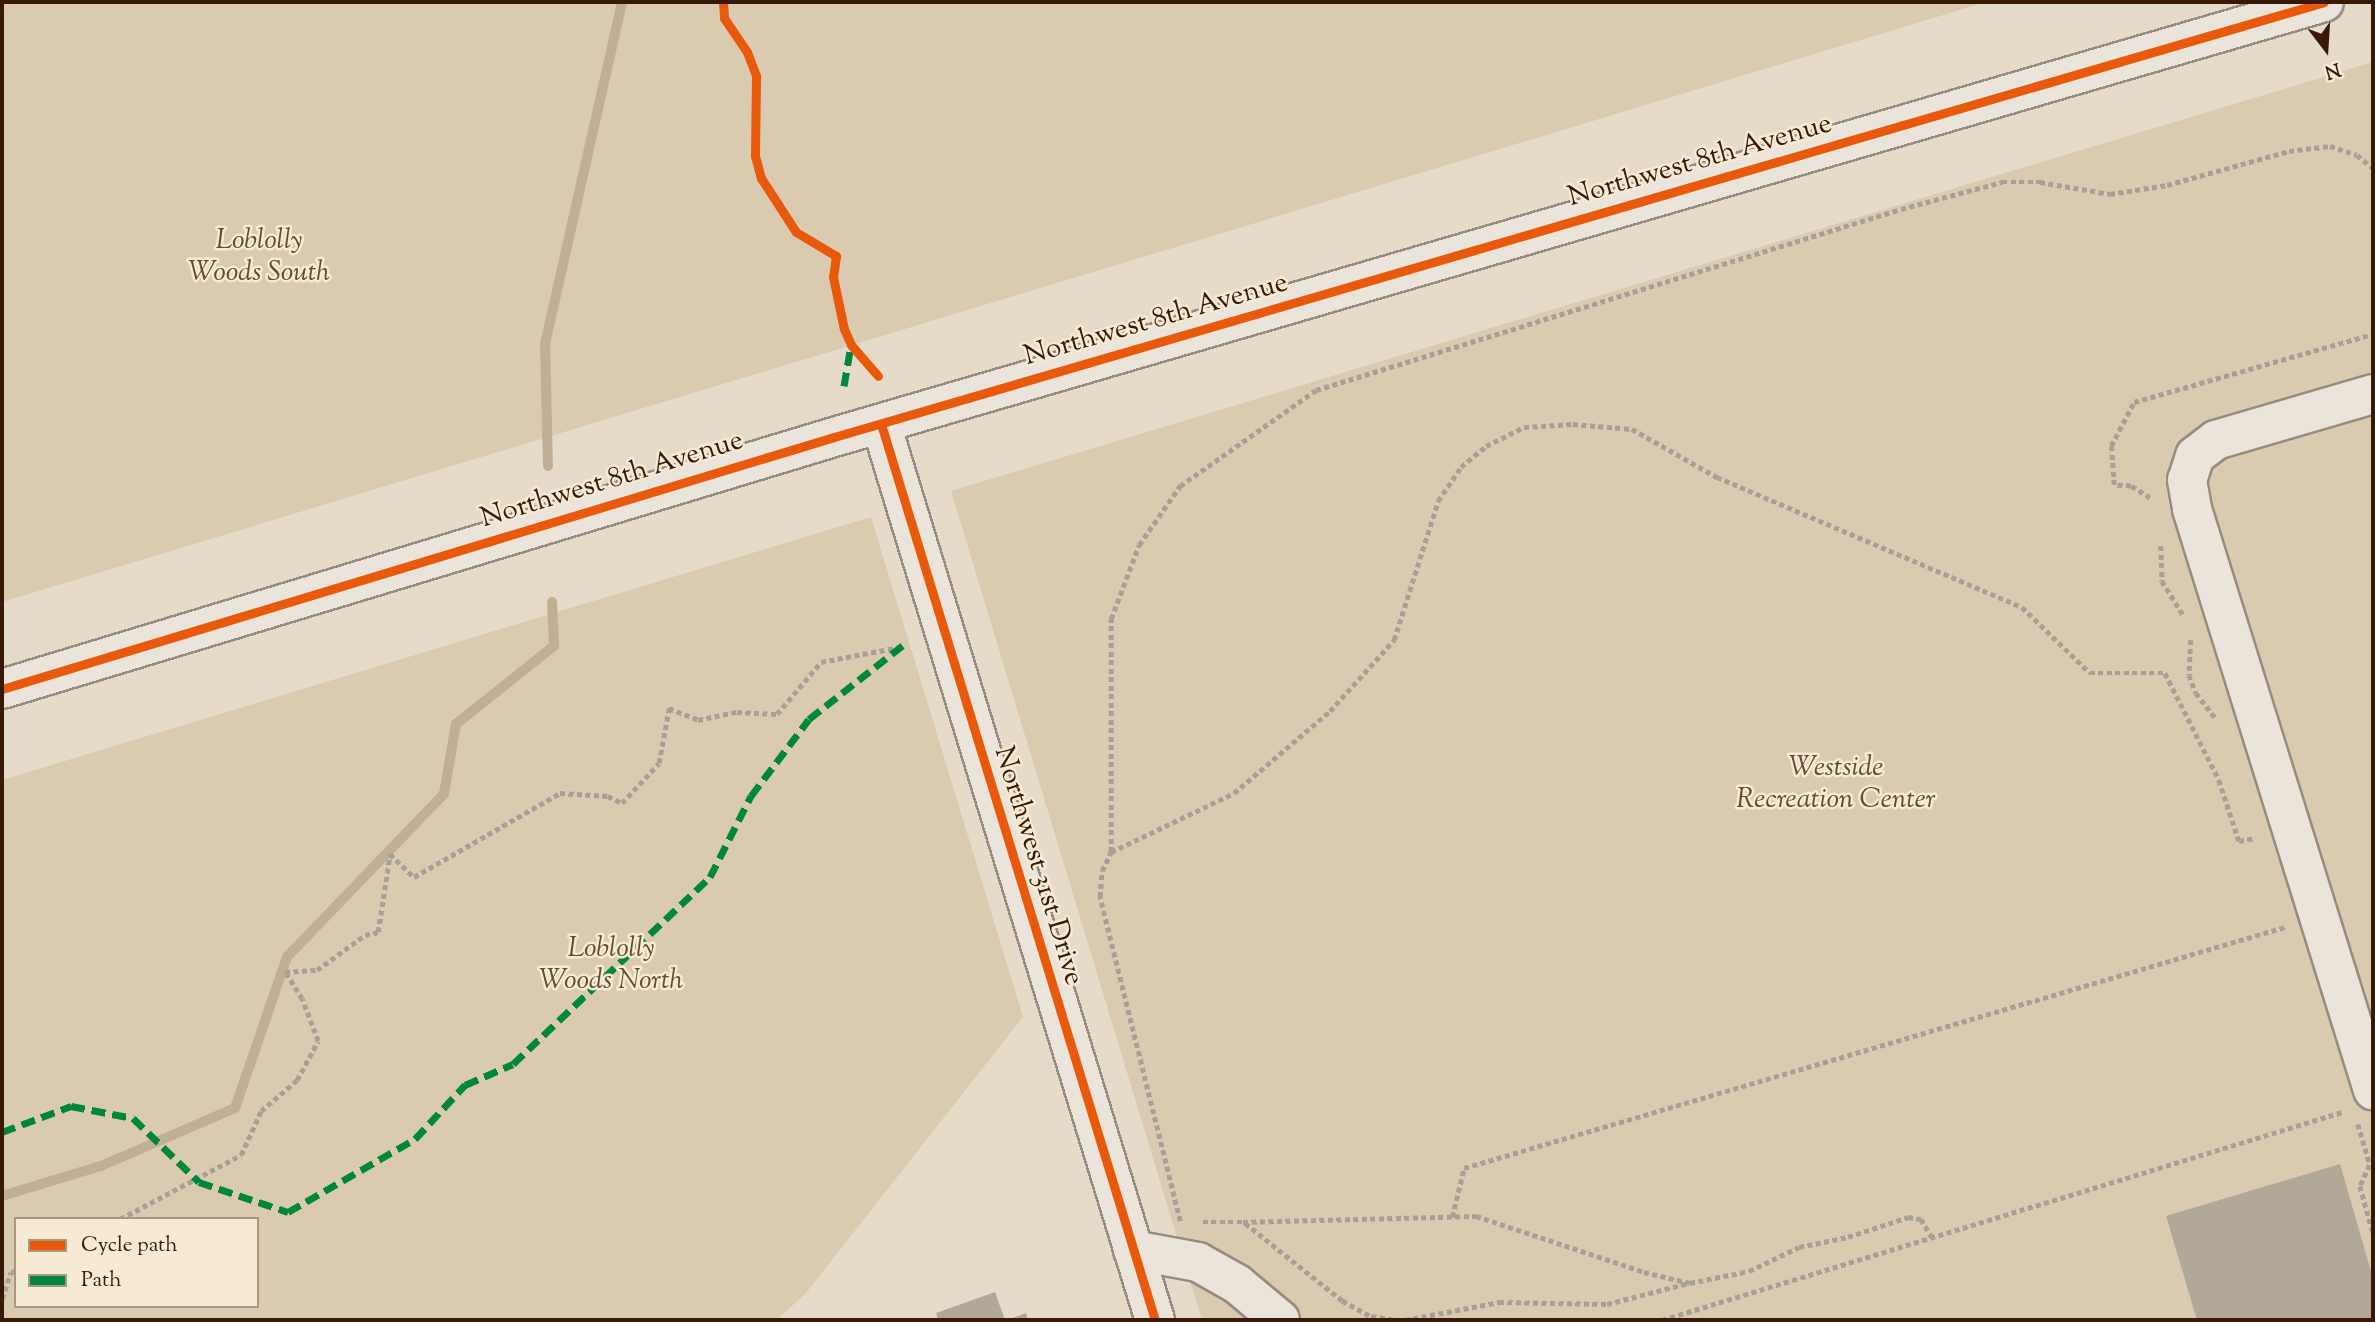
<!DOCTYPE html>
<html>
<head>
<meta charset="utf-8">
<style>
  body { margin:0 }
  #map { position:relative; width:2375px; height:1322px; overflow:hidden; background:#e5dbc8; font-family:"Sorts Mill Goudy",serif }
  div>[style] { position:absolute }
  .green>* { inset:0; background:#dacab0 }
  .stream>* { height:10px; margin:-5px; padding:0 5px; transform-origin:5px; border-radius:5px; background:#c1af94 }
  .building>* { inset:0; background:#b1a89a }
  .path>* { height:4.5px; margin-top:-2.25px; transform-origin:0; background:repeating-linear-gradient(90deg,#a8a097 0 5px,transparent 0 8.5px) }
  .roads { filter:drop-shadow(2px 0 #968c7f) drop-shadow(-2px 0 #968c7f) drop-shadow(0 2px #968c7f) drop-shadow(0 -2px #968c7f) }
  .minor>* { height:38px; margin:-19px; padding:0 19px; transform-origin:19px; border-radius:19px; background:#eae4db }
  .quiet>* { height:7px; margin-top:-3.5px; transform-origin:0; background:repeating-linear-gradient(90deg,#00873e 0 14px,transparent 0 21px) }
  .cycleway>* { height:9px; margin:-4.5px; padding:0 4.5px; transform-origin:4.5px; border-radius:4.5px; background:#e8590c }
  span { translate:-50% -50%; white-space:nowrap; text-align:center; line-height:1.15; -webkit-text-stroke:5px #f6ead3; paint-order:stroke }
  .street-label { font-size:28px; color:#371905 }
  .park-label { font-size:28px; color:#654a33; font-style:italic }
  .frame { position:absolute; inset:0; border:4px solid #371905; pointer-events:none }
  .legend { position:absolute; left:14px; top:1217px; width:245px; height:91px; box-sizing:border-box; background:#f6ead3; border:2px solid #aa9681; margin:0; padding:9px 12px; list-style:none; font-size:21px; color:#371905 }
  .legend li { display:flex; align-items:center; gap:14px; height:35px }
  .legend b { width:35px; border:2px solid #aa9681 }
  .north { position:absolute; left:2291px; top:14px; width:70px; height:70px; -webkit-text-stroke:5px #f6ead3; paint-order:stroke; rotate:163deg; font-size:19px; font-weight:700; line-height:28px; text-align:center; color:#371905 }
  .north::after { content:''; display:block; margin:auto; width:24px; height:32px; background:#371905; clip-path:polygon(50% 0,100% 100%,50% 72%,0 100%) }
</style>
</head>
<body>
<div id="map">
  <div class="green">
    <div style="clip-path:polygon(2px 2px,1986px 2px,2px 602px)"></div>
    <div style="clip-path:polygon(2373px 62px,2373px 1320px,1202px 1320px,951px 491px)"></div>
    <div style="clip-path:polygon(evenodd,871px 517px,1023px 1017px,806px 1293px,777px 1320px,2px 1320px,2px 780px,871px 517px,16px 1219px,257px 1219px,257px 1306px,16px 1306px,16px 1219px)"></div>
  </div>
  <div class="stream">
    <div style="left:548px;top:466px;width:122px;rotate:-91.4deg"></div>
    <div style="left:545px;top:344px;width:351px;rotate:-77.3deg"></div>
    <div style="left:2px;top:1196px;width:103px;rotate:-16.9deg"></div>
    <div style="left:101px;top:1166px;width:146px;rotate:-23.4deg"></div>
    <div style="left:235px;top:1108px;width:160px;rotate:-71deg"></div>
    <div style="left:287px;top:957px;width:226px;rotate:-46.1deg"></div>
    <div style="left:444px;top:794px;width:71px;rotate:-80.3deg"></div>
    <div style="left:456px;top:724px;width:125px;rotate:-38.5deg"></div>
    <div style="left:554px;top:646px;width:44px;rotate:-92.6deg"></div>
  </div>
  <div class="building">
    <div style="clip-path:polygon(2340px 1164px,2373px 1278px,2373px 1320px,2197px 1320px,2166px 1216px)"></div>
    <div style="clip-path:polygon(995px 1292px,1005px 1320px,938px 1320px,936px 1313px)"></div>
    <div style="clip-path:polygon(1026px 1313px,1028px 1320px,1007px 1320px)"></div>
  </div>
  <div class="path">
    <div style="left:2150px;top:498px;width:22px;rotate:-148deg"></div>
    <div style="left:2131px;top:486px;width:17px;rotate:-177deg"></div>
    <div style="left:2114px;top:485px;width:39px;rotate:-94deg"></div>
    <div style="left:2111px;top:446px;width:50px;rotate:-62.4deg"></div>
    <div style="left:2134px;top:402px;width:248px;rotate:-15.9deg"></div>
    <div style="left:2161px;top:546px;width:35px;rotate:88deg"></div>
    <div style="left:2162px;top:581px;width:40px;rotate:58deg"></div>
    <div style="left:2191px;top:640px;width:35px;rotate:93deg"></div>
    <div style="left:2189px;top:675px;width:19px;rotate:69deg"></div>
    <div style="left:2196px;top:693px;width:31px;rotate:52deg"></div>
    <div style="left:1111px;top:852px;width:136px;rotate:-25.6deg"></div>
    <div style="left:1234px;top:793px;width:126px;rotate:-40.5deg"></div>
    <div style="left:1330px;top:711px;width:96px;rotate:-48deg"></div>
    <div style="left:1394px;top:640px;width:146px;rotate:-72.4deg"></div>
    <div style="left:1438px;top:501px;width:41px;rotate:-55.9deg"></div>
    <div style="left:1461px;top:467px;width:33px;rotate:-40deg"></div>
    <div style="left:1486px;top:446px;width:42px;rotate:-26.6deg"></div>
    <div style="left:1524px;top:427px;width:49px;rotate:-3.5deg"></div>
    <div style="left:1573px;top:424px;width:59px;rotate:4.8deg"></div>
    <div style="left:1632px;top:429px;width:98px;rotate:29.5deg"></div>
    <div style="left:1717px;top:477px;width:332px;rotate:23.1deg"></div>
    <div style="left:2022px;top:607px;width:95px;rotate:44.1deg"></div>
    <div style="left:2090px;top:673px;width:75px"></div>
    <div style="left:2165px;top:673px;width:120px;rotate:63.2deg"></div>
    <div style="left:2219px;top:780px;width:64px;rotate:71.8deg"></div>
    <div style="left:2239px;top:841px;width:17px;rotate:-10deg"></div>
    <div style="left:2358px;top:1124px;width:43px;rotate:73.7deg"></div>
    <div style="left:2370px;top:1165px;width:23px;rotate:115deg"></div>
    <div style="left:2360px;top:1186px;width:49px;rotate:74.5deg"></div>
    <div style="left:1452px;top:1217px;width:50px;rotate:-76.2deg"></div>
    <div style="left:1464px;top:1168px;width:856px;rotate:-16.36deg"></div>
    <div style="left:120px;top:1219px;width:137px;rotate:-27.9deg"></div>
    <div style="left:241px;top:1155px;width:48px;rotate:-65.6deg"></div>
    <div style="left:261px;top:1111px;width:48px;rotate:-40.7deg"></div>
    <div style="left:297px;top:1080px;width:44px;rotate:-61.7deg"></div>
    <div style="left:318px;top:1041px;width:45px;rotate:-110.9deg"></div>
    <div style="left:302px;top:999px;width:32px;rotate:-122deg"></div>
    <div style="left:285px;top:972px;width:32px;rotate:-4deg"></div>
    <div style="left:317px;top:970px;width:59px;rotate:-36.1deg"></div>
    <div style="left:365px;top:935px;width:13px;rotate:-13deg"></div>
    <div style="left:378px;top:932px;width:79px;rotate:-81.3deg"></div>
    <div style="left:390px;top:854px;width:33px;rotate:44deg"></div>
    <div style="left:414px;top:877px;width:168px;rotate:-29.9deg"></div>
    <div style="left:560px;top:793px;width:48px;rotate:3.6deg"></div>
    <div style="left:608px;top:796px;width:16px;rotate:27deg"></div>
    <div style="left:622px;top:803px;width:54px;rotate:-47.2deg"></div>
    <div style="left:659px;top:763px;width:56px;rotate:-79.7deg"></div>
    <div style="left:669px;top:708px;width:31px;rotate:22deg"></div>
    <div style="left:698px;top:720px;width:40px;rotate:-12deg"></div>
    <div style="left:737px;top:712px;width:40px;rotate:2.9deg"></div>
    <div style="left:777px;top:714px;width:68px;rotate:-49.8deg"></div>
    <div style="left:821px;top:662px;width:80px;rotate:-10.8deg"></div>
    <div style="left:1180px;top:1221px;width:334px;rotate:-103.9deg"></div>
    <div style="left:1100px;top:897px;width:26px;rotate:-86deg"></div>
    <div style="left:1102px;top:871px;width:21px;rotate:-65deg"></div>
    <div style="left:1111px;top:852px;width:233px;rotate:-90deg"></div>
    <div style="left:1111px;top:619px;width:79px;rotate:-69.3deg"></div>
    <div style="left:1139px;top:545px;width:72px;rotate:-55.2deg"></div>
    <div style="left:1180px;top:486px;width:166px;rotate:-35.2deg"></div>
    <div style="left:1316px;top:390px;width:612px;rotate:-17.19deg"></div>
    <div style="left:1901px;top:209px;width:105px;rotate:-15deg"></div>
    <div style="left:2002px;top:182px;width:38px"></div>
    <div style="left:2040px;top:182px;width:71px;rotate:9.7deg"></div>
    <div style="left:2110px;top:194px;width:58px;rotate:-9deg"></div>
    <div style="left:2167px;top:185px;width:127px;rotate:-15.6deg"></div>
    <div style="left:2289px;top:151px;width:41px;rotate:-7deg"></div>
    <div style="left:2330px;top:146px;width:28px;rotate:18deg"></div>
    <div style="left:2357px;top:155px;width:21px;rotate:39deg"></div>
    <div style="left:1203px;top:1222px;width:40px"></div>
    <div style="left:2px;top:1299px;width:28px;rotate:-72deg"></div>
    <div style="left:11px;top:1272px;width:5px;rotate:-11deg"></div>
    <div style="left:1393px;top:1320px;width:24px;rotate:-171deg"></div>
    <div style="left:1369px;top:1316px;width:31px;rotate:-151deg"></div>
    <div style="left:1342px;top:1301px;width:127px;rotate:-141.4deg"></div>
    <div style="left:1243px;top:1222px;width:233px;rotate:-1.5deg"></div>
    <div style="left:1476px;top:1216px;width:177px;rotate:18.4deg"></div>
    <div style="left:1644px;top:1272px;width:47px;rotate:13.4deg"></div>
    <div style="left:1690px;top:1283px;width:60px;rotate:-11.5deg"></div>
    <div style="left:1749px;top:1271px;width:55px;rotate:-25.6deg"></div>
    <div style="left:1799px;top:1247px;width:50px;rotate:-11.5deg"></div>
    <div style="left:1848px;top:1237px;width:63px;rotate:-18.4deg"></div>
    <div style="left:1908px;top:1217px;width:13px;rotate:9deg"></div>
    <div style="left:1921px;top:1219px;width:21px;rotate:59deg"></div>
    <div style="left:1405px;top:1320px;width:96px;rotate:-10.8deg"></div>
    <div style="left:1499px;top:1302px;width:108px;rotate:1.1deg"></div>
    <div style="left:1607px;top:1304px;width:85px;rotate:-14.4deg"></div>
    <div style="left:1662px;top:1320px;width:711px;rotate:-17.01deg"></div>
  </div>
  <div class="roads">
    <div class="minor">
      <div style="left:2373px;top:394px;width:164px;rotate:163.7deg"></div>
      <div style="left:2216px;top:440px;width:26px;rotate:143deg"></div>
      <div style="left:2195px;top:456px;width:25px;rotate:108deg"></div>
      <div style="left:2187px;top:480px;width:29px;rotate:80deg"></div>
      <div style="left:2192px;top:509px;width:609px;rotate:72.7deg"></div>
      <div style="left:881px;top:424px;width:937px;rotate:73deg"></div>
      <div style="left:2px;top:689px;width:869px;rotate:-16.85deg"></div>
      <div style="left:834px;top:437px;width:1552px;rotate:-16.27deg"></div>
      <div style="left:1133px;top:1250px;width:66px;rotate:10.5deg"></div>
      <div style="left:1198px;top:1262px;width:45px;rotate:29.4deg"></div>
      <div style="left:1237px;top:1284px;width:56px;rotate:39.9deg"></div>
    </div>
  </div>
  <div class="quiet">
    <div style="left:844px;top:386px;width:42px;rotate:-80.3deg"></div>
    <div style="left:2px;top:1132px;width:74px;rotate:-20.6deg"></div>
    <div style="left:71px;top:1106px;width:63px;rotate:11deg"></div>
    <div style="left:133px;top:1118px;width:92px;rotate:44.1deg"></div>
    <div style="left:199px;top:1182px;width:94px;rotate:18.6deg"></div>
    <div style="left:288px;top:1212px;width:146px;rotate:-29.9deg"></div>
    <div style="left:415px;top:1139px;width:74px;rotate:-47.2deg"></div>
    <div style="left:465px;top:1085px;width:52px;rotate:-23.6deg"></div>
    <div style="left:513px;top:1064px;width:272px;rotate:-43.5deg"></div>
    <div style="left:710px;top:877px;width:91px;rotate:-63.2deg"></div>
    <div style="left:751px;top:796px;width:96px;rotate:-53deg"></div>
    <div style="left:809px;top:719px;width:125px;rotate:-38.2deg"></div>
  </div>
  <div class="cycleway">
    <div style="left:723px;top:2px;width:16px;rotate:86deg"></div>
    <div style="left:724px;top:18px;width:41px;rotate:55.9deg"></div>
    <div style="left:747px;top:52px;width:26px;rotate:69deg"></div>
    <div style="left:756px;top:76px;width:80px;rotate:90.7deg"></div>
    <div style="left:755px;top:156px;width:23px;rotate:75deg"></div>
    <div style="left:761px;top:178px;width:64px;rotate:57.1deg"></div>
    <div style="left:796px;top:232px;width:47px;rotate:31deg"></div>
    <div style="left:836px;top:256px;width:21px;rotate:98deg"></div>
    <div style="left:833px;top:277px;width:53px;rotate:78.1deg"></div>
    <div style="left:844px;top:329px;width:17px;rotate:66deg"></div>
    <div style="left:851px;top:345px;width:41px;rotate:48.9deg"></div>
    <div style="left:881px;top:424px;width:937px;rotate:73deg"></div>
    <div style="left:2px;top:689px;width:869px;rotate:-16.85deg"></div>
    <div style="left:834px;top:437px;width:1552px;rotate:-16.27deg"></div>
  </div>
  <div class="street-label">
    <span style="left:1700px;top:161px;rotate:-16deg">Northwest 8th Avenue</span>
    <span style="left:1156px;top:320px;rotate:-16deg">Northwest 8th Avenue</span>
    <span style="left:612px;top:480px;rotate:-17deg">Northwest 8th Avenue</span>
    <span style="left:1038px;top:866px;rotate:73deg">Northwest 31st Drive</span>
  </div>
  <div class="park-label">
    <span style="left:259px;top:257px">Loblolly<br>Woods South</span>
    <span style="left:1836px;top:784px">Westside<br>Recreation Center</span>
    <span style="left:611px;top:965px">Loblolly<br>Woods North</span>
  </div>
  <div class="frame"></div>
  <ul class="legend">
  <li><b style="height:9px;background:#e8590c"></b>Cycle path</li>
  <li><b style="height:9px;background:#00873e"></b>Path</li>
  </ul>
  <div class="north">N</div>
</div>
</body>
</html>
